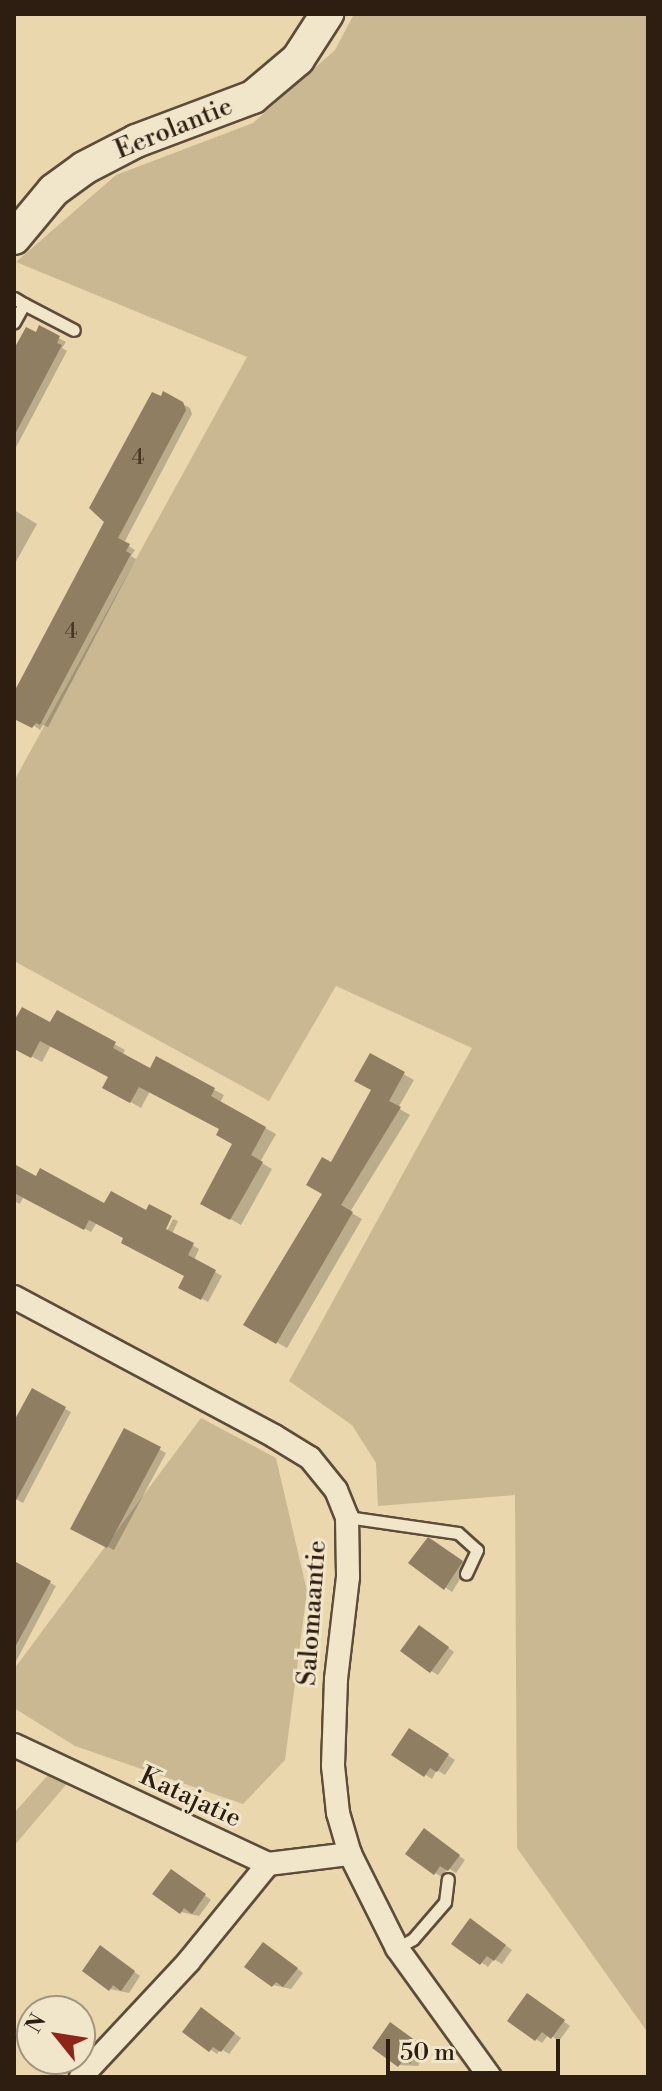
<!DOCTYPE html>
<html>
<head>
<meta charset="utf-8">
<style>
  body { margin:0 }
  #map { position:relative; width:662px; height:2091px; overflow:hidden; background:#ead7ae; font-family:"Libre Bodoni",serif }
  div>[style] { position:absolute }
  .green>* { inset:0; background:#cab893 }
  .shadow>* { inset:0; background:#0003 }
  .building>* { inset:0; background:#907e63 }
  .roads { filter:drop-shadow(2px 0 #5d4c39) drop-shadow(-2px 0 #5d4c39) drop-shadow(0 2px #5d4c39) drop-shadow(0 -2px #5d4c39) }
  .lane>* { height:11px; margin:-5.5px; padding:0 5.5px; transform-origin:5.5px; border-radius:5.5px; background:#f1e5ca }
  .street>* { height:22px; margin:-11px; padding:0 11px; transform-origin:11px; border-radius:11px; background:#f1e5ca }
  .secondary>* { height:32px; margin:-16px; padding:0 16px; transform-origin:16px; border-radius:16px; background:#f1e5ca }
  span { translate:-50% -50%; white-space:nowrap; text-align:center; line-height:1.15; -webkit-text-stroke:6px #f1e5ca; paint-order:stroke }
  .number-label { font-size:22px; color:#463626 }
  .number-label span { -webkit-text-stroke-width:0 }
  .street-label { font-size:26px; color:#2e1e12 }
  .frame { position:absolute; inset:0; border:16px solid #2e1e12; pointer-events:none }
  .north { position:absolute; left:16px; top:1995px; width:80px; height:80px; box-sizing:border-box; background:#f1e5ca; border:2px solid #a39580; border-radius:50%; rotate:300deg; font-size:22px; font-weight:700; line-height:32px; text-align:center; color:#2e1e12 }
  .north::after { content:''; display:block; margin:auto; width:28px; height:36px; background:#8f2418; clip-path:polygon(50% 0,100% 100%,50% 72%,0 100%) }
  .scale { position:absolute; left:386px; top:2039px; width:174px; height:36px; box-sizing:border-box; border:4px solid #2e1e12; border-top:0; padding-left:10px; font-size:24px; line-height:28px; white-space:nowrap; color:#2e1e12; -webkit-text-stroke:6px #f1e5ca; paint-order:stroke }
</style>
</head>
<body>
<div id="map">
  <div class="green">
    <div style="clip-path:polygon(354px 14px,648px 14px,648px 2033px,517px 1848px,515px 1495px,378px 1506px,376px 1463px,352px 1425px,289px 1381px,472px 1048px,336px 986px,269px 1101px,14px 961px,14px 781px,247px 357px,16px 262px,116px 175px,253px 123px,335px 50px)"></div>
    <div style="clip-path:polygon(201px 1418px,276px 1458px,307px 1591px,285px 1760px,243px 1804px,75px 1746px,14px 1708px,14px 1669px)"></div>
    <div style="clip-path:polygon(57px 1765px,75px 1774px,14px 1846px,14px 1813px)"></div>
  </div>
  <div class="shadow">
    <div style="clip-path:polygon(40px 328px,66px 342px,62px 348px,67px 351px,14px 451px,14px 353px)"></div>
    <div style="clip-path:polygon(164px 394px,190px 408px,192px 414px,124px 543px,135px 550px,131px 556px,136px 559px,48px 727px,43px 725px,40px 730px,14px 711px,14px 696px,107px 522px)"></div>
    <div style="clip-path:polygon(14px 510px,37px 524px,14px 565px)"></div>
    <div style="clip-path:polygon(57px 1013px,125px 1050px,122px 1056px,150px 1071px,157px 1059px,224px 1095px,220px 1103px,276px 1134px,260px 1162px,272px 1169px,241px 1225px,203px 1203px,235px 1144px,222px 1129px,150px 1091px,141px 1108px,105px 1087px,111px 1077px,51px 1045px,42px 1062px,14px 1047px,14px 1025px,51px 1025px)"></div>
    <div style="clip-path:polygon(371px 1056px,414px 1080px,398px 1108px,410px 1115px,350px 1212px,362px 1219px,287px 1348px,246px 1325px,325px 1194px,332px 1165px,373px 1090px)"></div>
    <div style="clip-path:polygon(14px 1166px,163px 1239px,173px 1219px,178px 1221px,172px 1234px,199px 1249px,194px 1260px,222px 1276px,208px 1302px,181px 1287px,187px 1276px,97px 1222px,91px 1232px,24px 1196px,20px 1204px,14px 1201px)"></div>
    <div style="clip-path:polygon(32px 1391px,71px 1412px,23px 1503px,14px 1498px,14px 1426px)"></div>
    <div style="clip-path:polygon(125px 1430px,166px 1453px,114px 1550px,73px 1528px)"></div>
    <div style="clip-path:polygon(433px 1540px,468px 1566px,452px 1592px,411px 1563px)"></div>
    <div style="clip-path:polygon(15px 1564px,56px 1586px,14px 1665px,14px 1565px)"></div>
    <div style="clip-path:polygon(426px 1631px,454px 1652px,438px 1675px,431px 1671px)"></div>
    <div style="clip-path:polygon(409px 1730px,455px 1760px,445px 1775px,437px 1770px,432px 1779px,393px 1754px)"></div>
    <div style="clip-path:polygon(431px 1835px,465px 1860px,456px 1873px,448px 1868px,442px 1877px,435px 1873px)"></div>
    <div style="clip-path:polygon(178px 1875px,211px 1900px,199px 1916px,181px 1912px)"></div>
    <div style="clip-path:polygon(478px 1925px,512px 1950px,502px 1964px,494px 1959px,488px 1967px,454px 1943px)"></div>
    <div style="clip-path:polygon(270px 1948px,303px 1973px,291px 1989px,273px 1985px)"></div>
    <div style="clip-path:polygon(107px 1952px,140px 1976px,129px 1993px,110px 1989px)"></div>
    <div style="clip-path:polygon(534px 2000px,570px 2026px,559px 2041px,549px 2034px,542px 2043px,536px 2039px)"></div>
    <div style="clip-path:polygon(208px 2014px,241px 2038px,229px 2054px,221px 2049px,217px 2054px,185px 2032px)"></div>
    <div style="clip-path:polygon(32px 2022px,32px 2052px,18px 2041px)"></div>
    <div style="clip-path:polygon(397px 2029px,428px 2051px,418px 2066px,399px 2065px)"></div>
  </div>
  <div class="building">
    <div style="clip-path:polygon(39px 325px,60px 336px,57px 343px,62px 345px,14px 436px,14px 349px,26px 327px,36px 332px)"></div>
    <div style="clip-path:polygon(163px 391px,183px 402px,186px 410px,118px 538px,130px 544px,126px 551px,131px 554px,40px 725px,36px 723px,32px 728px,14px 719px,14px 692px,104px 522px,89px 508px,152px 392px,161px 396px)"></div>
    <div style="clip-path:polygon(22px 1007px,50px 1022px,57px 1010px,116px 1042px,113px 1048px,150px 1068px,156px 1056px,215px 1088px,211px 1096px,266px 1127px,251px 1155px,263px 1162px,230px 1220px,200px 1204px,232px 1144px,216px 1135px,219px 1129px,139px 1087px,130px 1103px,102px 1088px,108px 1077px,40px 1041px,31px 1058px,14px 1049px,14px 1021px)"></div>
    <div style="clip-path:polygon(370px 1053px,405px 1072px,389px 1101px,401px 1107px,341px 1205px,353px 1212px,276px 1344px,243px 1325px,322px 1194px,306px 1185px,322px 1157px,331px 1162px,371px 1090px,354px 1081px)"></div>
    <div style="clip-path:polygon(14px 1164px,36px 1176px,40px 1168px,104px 1203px,111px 1191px,146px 1210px,149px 1204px,172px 1216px,166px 1229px,194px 1243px,188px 1255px,216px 1270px,201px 1300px,178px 1288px,184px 1276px,121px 1243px,123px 1238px,89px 1220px,84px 1230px,14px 1193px)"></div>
    <div style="clip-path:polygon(32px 1388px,66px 1407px,14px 1504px,14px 1421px)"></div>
    <div style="clip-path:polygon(124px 1428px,161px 1447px,107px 1548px,70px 1529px)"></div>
    <div style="clip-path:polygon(428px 1537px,463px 1561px,444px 1590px,408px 1563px)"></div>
    <div style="clip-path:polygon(14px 1561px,51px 1581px,14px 1649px)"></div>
    <div style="clip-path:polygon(419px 1625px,449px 1647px,430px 1673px,400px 1651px)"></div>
    <div style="clip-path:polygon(409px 1728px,449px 1754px,437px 1772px,430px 1768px,424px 1777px,391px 1755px)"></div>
    <div style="clip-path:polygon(424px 1828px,460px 1855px,448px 1871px,440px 1866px,434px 1875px,405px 1854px)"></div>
    <div style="clip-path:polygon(171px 1869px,206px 1894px,192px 1914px,184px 1908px,180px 1914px,152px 1894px)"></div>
    <div style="clip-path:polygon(470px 1918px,506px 1945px,494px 1961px,487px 1956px,480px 1965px,451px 1944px)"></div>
    <div style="clip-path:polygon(263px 1942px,298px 1968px,283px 1987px,276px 1982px,272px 1987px,244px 1967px)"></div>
    <div style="clip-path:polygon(100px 1945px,135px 1971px,121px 1991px,113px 1985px,109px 1991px,82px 1971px)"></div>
    <div style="clip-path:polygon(527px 1993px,565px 2020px,551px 2039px,542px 2032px,535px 2041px,507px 2021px)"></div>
    <div style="clip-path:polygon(201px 2007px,235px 2033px,221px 2052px,213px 2047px,209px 2052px,182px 2032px)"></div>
    <div style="clip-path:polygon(390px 2022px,423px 2046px,410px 2064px,404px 2059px,398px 2067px,372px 2048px)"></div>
  </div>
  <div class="roads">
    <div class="lane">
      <div style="left:14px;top:298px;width:12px;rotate:31deg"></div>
      <div style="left:24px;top:304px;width:21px;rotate:119deg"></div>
      <div style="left:24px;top:304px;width:56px;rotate:27.5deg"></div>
      <div style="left:347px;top:1517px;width:112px;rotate:8.2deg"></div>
      <div style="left:458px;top:1533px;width:25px;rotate:42deg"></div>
      <div style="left:477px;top:1550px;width:26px;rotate:115deg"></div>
      <div style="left:397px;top:1948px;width:18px;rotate:-29deg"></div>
      <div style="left:413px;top:1939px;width:49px;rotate:-49.1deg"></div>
      <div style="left:445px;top:1902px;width:23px;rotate:-83deg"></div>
    </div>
    <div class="street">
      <div style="left:14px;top:1297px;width:295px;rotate:28.1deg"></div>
      <div style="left:274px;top:1436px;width:42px;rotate:31.4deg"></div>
      <div style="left:310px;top:1458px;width:41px;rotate:50.9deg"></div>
      <div style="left:336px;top:1490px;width:29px;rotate:68deg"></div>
      <div style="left:347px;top:1517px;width:60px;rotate:89deg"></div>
      <div style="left:348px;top:1577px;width:103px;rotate:96.7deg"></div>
      <div style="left:336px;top:1679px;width:87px;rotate:92deg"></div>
      <div style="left:333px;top:1766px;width:47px;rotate:83.9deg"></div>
      <div style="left:338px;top:1813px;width:43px;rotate:73.7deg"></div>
      <div style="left:350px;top:1854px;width:105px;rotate:63.4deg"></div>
      <div style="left:397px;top:1948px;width:159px;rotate:54.2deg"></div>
      <div style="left:14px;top:1745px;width:280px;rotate:25.1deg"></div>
      <div style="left:268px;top:1864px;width:83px;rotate:-7deg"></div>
      <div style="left:81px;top:2077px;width:158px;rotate:-47deg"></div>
      <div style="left:189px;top:1961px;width:125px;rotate:-50.8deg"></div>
    </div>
    <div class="secondary">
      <div style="left:14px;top:238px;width:62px;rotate:-50.2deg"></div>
      <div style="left:54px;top:190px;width:37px;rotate:-36deg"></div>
      <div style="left:84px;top:168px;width:59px;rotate:-27.4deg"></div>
      <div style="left:136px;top:141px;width:125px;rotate:-20.6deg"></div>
      <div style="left:253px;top:97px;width:59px;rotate:-40.2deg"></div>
      <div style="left:298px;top:59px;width:54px;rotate:-57.2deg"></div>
    </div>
  </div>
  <div class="number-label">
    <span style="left:138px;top:458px">4</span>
    <span style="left:71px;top:632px">4</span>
  </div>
  <div class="street-label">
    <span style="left:174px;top:129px;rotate:-22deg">Eerolantie</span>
    <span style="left:313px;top:1613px;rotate:-86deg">Salomaantie</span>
    <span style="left:190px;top:1798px;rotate:25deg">Katajatie</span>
  </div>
  <div class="frame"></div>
  <div class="north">N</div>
  <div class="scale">50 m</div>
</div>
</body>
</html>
